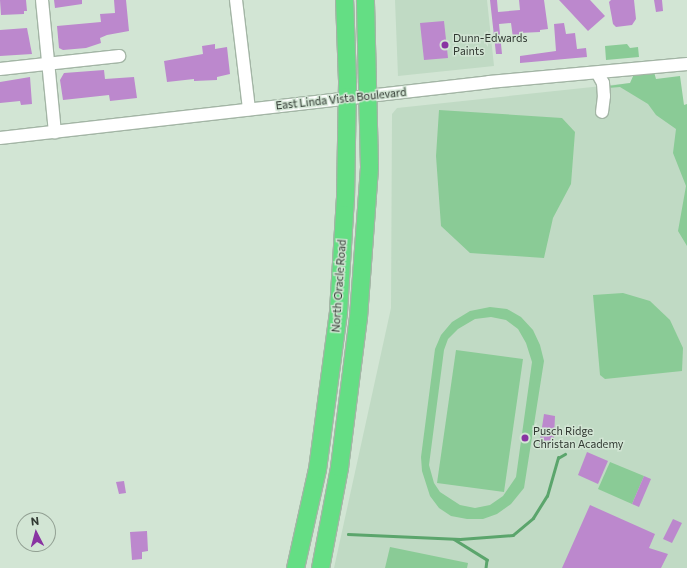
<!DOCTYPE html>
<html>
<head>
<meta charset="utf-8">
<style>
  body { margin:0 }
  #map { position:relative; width:687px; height:568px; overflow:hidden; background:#d2e5d4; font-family:Commissioner,sans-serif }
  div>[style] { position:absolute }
  .built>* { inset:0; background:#c0dac4 }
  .green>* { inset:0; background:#8acb96 }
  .stream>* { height:2.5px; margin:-1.25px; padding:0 1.25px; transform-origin:1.25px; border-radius:1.25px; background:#5ba56c }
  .building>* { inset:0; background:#bc88cd }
  .roads { filter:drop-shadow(1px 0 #a3b5a5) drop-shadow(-1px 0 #a3b5a5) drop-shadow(0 1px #a3b5a5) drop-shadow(0 -1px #a3b5a5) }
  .minor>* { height:12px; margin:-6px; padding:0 6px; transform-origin:6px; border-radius:6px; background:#fff }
  .highway>* { height:17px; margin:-8.5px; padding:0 8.5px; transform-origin:8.5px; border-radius:8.5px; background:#64de84 }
  .dots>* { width:11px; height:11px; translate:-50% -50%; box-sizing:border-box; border:2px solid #d2e5d4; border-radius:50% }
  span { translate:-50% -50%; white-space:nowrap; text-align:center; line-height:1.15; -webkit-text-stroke:3px #d2e5d4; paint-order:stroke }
  .poi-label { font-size:11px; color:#313932 }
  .left { translate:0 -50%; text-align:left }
  .street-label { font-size:11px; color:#313932 }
  .north { position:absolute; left:16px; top:512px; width:40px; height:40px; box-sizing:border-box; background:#d2e5d4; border:1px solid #92a093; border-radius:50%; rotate:354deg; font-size:11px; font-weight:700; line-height:16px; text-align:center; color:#313932 }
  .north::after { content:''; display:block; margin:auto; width:14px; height:18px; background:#8934a2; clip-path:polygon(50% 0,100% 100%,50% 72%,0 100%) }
</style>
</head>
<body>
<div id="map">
  <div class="built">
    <div style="clip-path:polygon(395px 0,487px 0,494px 66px,398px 76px)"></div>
    <div style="clip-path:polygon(630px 83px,687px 138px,687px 568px,334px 568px,391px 308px,392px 114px,397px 108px)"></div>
  </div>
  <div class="green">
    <div style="clip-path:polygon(627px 44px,630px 48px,638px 47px,639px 57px,606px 60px,605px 46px)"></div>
    <div style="clip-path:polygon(654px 72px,656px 79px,680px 76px,684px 105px,687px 104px,687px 246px,678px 231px,686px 186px,673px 153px,676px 129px,656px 115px,648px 104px,620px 87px,608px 88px,608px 86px,630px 83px,634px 74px)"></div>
    <div style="clip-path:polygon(439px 110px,562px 118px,575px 132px,571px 184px,553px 218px,544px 258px,470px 253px,441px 226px,436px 156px)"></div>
    <div style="clip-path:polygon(623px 293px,650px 301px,670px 320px,683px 348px,682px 371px,605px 379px,600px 375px,593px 295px)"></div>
    <div style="clip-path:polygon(evenodd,490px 307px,507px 309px,521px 317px,533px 330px,540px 345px,544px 361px,524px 488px,511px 504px,497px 514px,483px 519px,467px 519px,451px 516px,439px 508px,430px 496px,422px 471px,421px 457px,435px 349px,441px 335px,452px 322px,470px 311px,490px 307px,491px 317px,506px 320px,518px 329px,526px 343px,532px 362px,516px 477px,503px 496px,490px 505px,475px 508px,460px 505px,440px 492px,434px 483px,429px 465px,444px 350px,448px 339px,458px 329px,475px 319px,491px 317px)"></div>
    <div style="clip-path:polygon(456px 350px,523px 359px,504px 492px,437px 483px)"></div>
    <div style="clip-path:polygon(610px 462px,644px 476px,632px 504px,598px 489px)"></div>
    <div style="clip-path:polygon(390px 547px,468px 563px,467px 568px,385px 568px)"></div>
  </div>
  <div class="stream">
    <div style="left:348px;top:534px;width:112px;rotate:2.6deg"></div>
    <div style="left:460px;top:539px;width:53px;rotate:-4.3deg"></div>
    <div style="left:513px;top:535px;width:26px;rotate:-40deg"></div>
    <div style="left:533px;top:518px;width:26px;rotate:-58deg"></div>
    <div style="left:547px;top:496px;width:40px;rotate:-74deg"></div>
    <div style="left:558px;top:458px;width:8px;rotate:-30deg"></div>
    <div style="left:454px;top:539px;width:39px;rotate:32deg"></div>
    <div style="left:487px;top:560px;width:8px;rotate:97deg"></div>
  </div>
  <div class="building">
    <div style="clip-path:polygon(0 0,26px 0,27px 11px,24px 11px,24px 14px,1px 15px)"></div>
    <div style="clip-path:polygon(54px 0,82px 0,82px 4px,55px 8px)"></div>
    <div style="clip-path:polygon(114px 0,126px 0,129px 31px,107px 35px,100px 38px,101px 43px,86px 48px,63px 50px,59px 48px,57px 26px,101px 22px,100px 14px,115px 13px)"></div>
    <div style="clip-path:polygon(490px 0,497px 0,498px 12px,520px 10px,519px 0,544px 0,548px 29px,540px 30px,540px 32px,519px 33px,520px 38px,513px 38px,511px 23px,499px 24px,502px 54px,496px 54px)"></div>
    <div style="clip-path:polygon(559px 0,590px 0,605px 16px,588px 31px)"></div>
    <div style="clip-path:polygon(611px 0,634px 0,636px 19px,632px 25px,616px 27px,613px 24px,609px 2px)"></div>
    <div style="clip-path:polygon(654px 0,662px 0,663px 11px,656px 12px)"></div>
    <div style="clip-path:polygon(444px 21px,448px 58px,424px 60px,420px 23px)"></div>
    <div style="clip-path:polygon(564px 23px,566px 34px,575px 33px,577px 49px,586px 48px,587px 57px,520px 63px,520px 56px,556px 51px,554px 24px)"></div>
    <div style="clip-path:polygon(27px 28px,32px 54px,0 56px,0 30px)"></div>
    <div style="clip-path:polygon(215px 44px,215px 49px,227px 47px,230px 74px,217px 77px,217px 80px,194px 81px,194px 79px,167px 82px,164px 61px,203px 54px,202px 46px)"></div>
    <div style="clip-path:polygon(104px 70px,105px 79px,134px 77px,137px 98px,110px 101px,109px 95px,63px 100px,60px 80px,64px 73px)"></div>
    <div style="clip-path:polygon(30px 77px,32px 104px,21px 105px,20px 101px,0 103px,0 82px)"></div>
    <div style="clip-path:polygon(544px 414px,555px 416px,554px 438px,551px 437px,550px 449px,539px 447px)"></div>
    <div style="clip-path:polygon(587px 452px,608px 461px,598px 484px,578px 475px)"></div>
    <div style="clip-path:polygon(644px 476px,651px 479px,639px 507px,632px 504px)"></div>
    <div style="clip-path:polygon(124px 481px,126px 493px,119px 494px,116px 482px)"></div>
    <div style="clip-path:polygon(590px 505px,655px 534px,649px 548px,668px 554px,661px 568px,562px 568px)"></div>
    <div style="clip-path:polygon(673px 519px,682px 523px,672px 543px,663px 539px)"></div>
    <div style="clip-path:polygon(147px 531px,148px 551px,142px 552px,142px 559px,132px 560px,130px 532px)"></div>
  </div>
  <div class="roads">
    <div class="minor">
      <div style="left:42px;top:0;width:133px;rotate:84.4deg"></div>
      <div style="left:236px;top:0;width:110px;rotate:83.2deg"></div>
      <div style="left:0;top:69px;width:120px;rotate:-6.2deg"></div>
      <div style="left:598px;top:74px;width:10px;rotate:61deg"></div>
      <div style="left:603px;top:83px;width:13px;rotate:86deg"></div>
      <div style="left:604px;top:96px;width:16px;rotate:97deg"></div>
      <div style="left:0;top:138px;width:492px;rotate:-6.5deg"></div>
      <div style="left:489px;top:82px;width:199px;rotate:-5.2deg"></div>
    </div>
    <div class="highway">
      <div style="left:295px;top:568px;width:101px;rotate:-77.5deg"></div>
      <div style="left:317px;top:469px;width:159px;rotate:-82.4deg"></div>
      <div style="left:338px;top:311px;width:113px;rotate:-86.5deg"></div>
      <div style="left:345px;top:198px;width:118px;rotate:-89deg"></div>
      <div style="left:347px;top:80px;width:80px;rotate:-92.1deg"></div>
      <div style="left:320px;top:568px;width:103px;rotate:-79.3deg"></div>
      <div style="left:339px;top:467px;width:151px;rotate:-82.8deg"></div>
      <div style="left:358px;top:317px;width:151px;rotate:-85.8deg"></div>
      <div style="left:369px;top:166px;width:166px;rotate:-91.4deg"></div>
    </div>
  </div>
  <div class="dots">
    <div style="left:445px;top:45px;background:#8934a2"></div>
    <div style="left:525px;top:438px;background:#8934a2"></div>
  </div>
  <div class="poi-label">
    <span class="left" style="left:453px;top:45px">Dunn-Edwards<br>Paints</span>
    <span class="left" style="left:533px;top:438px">Pusch Ridge<br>Christan Academy</span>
  </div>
  <div class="street-label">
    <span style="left:341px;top:99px;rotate:-6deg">East Linda Vista Boulevard</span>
    <span style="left:339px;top:286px;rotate:-86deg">North Oracle Road</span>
  </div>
  <div class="north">N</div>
</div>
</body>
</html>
